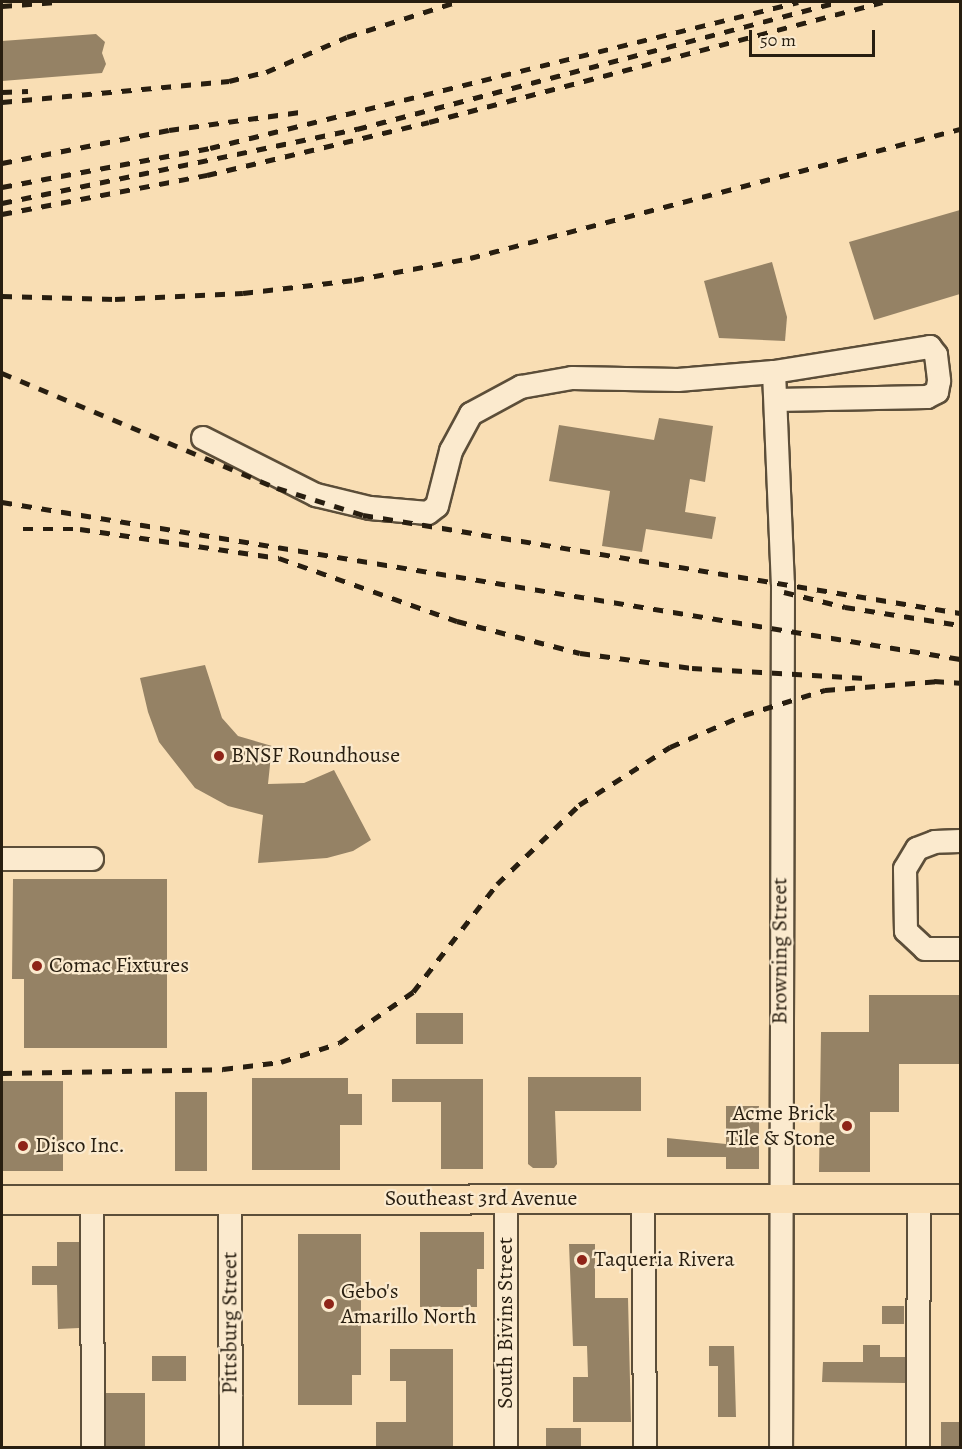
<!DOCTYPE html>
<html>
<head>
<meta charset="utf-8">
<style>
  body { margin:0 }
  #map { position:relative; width:962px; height:1449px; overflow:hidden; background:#f9deb4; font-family:Alegreya,serif }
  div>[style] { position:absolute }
  .building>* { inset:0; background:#958265 }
  .roads { filter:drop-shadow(2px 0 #5c4e39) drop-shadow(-2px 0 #5c4e39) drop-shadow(0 2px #5c4e39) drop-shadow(0 -2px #5c4e39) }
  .minor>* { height:22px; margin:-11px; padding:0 11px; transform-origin:11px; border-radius:11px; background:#fbeace }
  .major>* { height:28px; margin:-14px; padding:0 14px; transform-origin:14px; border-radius:14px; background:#f9deb4 }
  .rail>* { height:4.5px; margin-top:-2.25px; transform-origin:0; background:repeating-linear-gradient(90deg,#281e10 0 10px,transparent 0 20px) }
  .dots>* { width:16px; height:16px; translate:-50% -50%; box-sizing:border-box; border:3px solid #fbeace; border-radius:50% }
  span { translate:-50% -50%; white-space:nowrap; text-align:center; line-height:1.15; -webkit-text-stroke:4.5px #fbeace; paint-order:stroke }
  .poi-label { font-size:22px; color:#281e10 }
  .left { translate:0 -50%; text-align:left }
  .right { translate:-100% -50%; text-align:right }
  .street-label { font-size:22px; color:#281e10 }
  .frame { position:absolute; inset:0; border:3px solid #281e10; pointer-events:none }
  .scale { position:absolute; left:749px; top:30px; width:126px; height:27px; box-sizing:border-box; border:3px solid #281e10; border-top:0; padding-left:8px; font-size:18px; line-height:21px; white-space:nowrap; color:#281e10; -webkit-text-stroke:4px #fbeace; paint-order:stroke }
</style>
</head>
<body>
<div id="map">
  <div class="building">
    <div style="clip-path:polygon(96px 34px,105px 42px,102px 53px,106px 64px,102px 73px,2px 81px,2px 41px)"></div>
    <div style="clip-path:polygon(960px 210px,960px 294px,874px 320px,849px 242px)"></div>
    <div style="clip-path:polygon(772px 262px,787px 317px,785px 341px,719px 338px,704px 281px)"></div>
    <div style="clip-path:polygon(659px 418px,713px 426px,705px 482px,690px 479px,685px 512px,716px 517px,712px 539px,646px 529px,642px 552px,602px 546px,610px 491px,549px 481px,559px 425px,654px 440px)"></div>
    <div style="clip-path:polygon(205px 665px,222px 718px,238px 736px,272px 746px,268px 784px,304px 783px,334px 770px,371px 840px,353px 851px,327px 858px,258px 863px,263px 815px,228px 806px,195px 788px,159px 742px,148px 712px,140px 678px)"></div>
    <div style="clip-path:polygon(13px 879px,167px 879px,167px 1048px,24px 1048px,24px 979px,12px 979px)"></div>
    <div style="clip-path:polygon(869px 995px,960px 995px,960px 1064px,899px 1064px,899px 1112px,870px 1112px,870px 1172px,819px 1172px,821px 1032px,869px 1032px)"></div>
    <div style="clip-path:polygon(416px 1013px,463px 1013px,463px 1044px,416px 1044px)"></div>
    <div style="clip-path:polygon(528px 1077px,641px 1077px,641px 1111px,555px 1111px,557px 1164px,554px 1168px,533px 1168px,528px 1164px)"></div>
    <div style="clip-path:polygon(252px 1078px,348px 1078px,348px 1094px,362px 1094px,362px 1125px,340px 1125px,340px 1170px,252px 1170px)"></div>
    <div style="clip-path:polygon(392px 1079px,483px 1079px,483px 1169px,441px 1169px,441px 1102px,392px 1102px)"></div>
    <div style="clip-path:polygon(2px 1081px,63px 1081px,63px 1171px,2px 1171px)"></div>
    <div style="clip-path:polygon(175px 1092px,207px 1092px,207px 1171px,175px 1171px)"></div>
    <div style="clip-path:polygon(726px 1106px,759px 1106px,759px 1169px,726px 1169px,726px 1157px,667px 1157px,667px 1138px,726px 1144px)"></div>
    <div style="clip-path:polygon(420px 1232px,484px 1232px,484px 1269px,477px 1269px,477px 1307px,420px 1307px)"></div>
    <div style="clip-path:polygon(298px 1234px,361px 1234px,361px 1375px,352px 1375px,352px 1405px,298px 1405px)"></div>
    <div style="clip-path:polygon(57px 1242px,79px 1242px,79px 1328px,58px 1329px,57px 1285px,32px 1285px,32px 1266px,57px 1266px)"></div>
    <div style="clip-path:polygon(569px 1244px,595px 1244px,595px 1298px,628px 1298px,631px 1422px,573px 1422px,573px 1377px,588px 1377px,587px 1346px,573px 1346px)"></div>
    <div style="clip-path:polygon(882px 1306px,904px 1306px,904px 1324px,882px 1324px)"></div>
    <div style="clip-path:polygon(863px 1345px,880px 1345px,880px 1357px,905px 1357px,905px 1383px,822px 1382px,823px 1362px,863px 1362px)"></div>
    <div style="clip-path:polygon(709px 1346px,734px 1346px,736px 1417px,718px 1417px,718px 1366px,709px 1366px)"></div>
    <div style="clip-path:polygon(390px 1349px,453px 1349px,453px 1448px,376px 1448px,376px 1422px,406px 1422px,406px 1381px,390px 1381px)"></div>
    <div style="clip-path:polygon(152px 1356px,186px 1356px,186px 1381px,152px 1381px)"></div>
    <div style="clip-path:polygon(106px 1393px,145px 1393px,145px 1448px,106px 1448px)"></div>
    <div style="clip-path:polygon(941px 1422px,960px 1422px,960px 1448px,941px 1448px)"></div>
    <div style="clip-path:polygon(546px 1428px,581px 1428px,581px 1448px,546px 1448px)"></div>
  </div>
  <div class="roads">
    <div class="minor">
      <div style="left:774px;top:372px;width:158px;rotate:-9.1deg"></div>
      <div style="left:930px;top:347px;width:10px;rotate:53deg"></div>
      <div style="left:936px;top:355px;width:26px;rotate:83deg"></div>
      <div style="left:939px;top:381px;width:11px;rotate:100deg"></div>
      <div style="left:937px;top:392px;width:11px;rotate:153deg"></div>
      <div style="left:927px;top:397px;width:151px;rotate:178.9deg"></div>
      <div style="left:203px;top:438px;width:127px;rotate:26.8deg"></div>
      <div style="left:316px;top:495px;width:56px;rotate:13.5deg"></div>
      <div style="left:370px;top:508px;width:58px;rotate:4.9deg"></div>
      <div style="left:428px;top:513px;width:11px;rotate:-38deg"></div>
      <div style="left:437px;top:506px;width:57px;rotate:-75.7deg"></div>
      <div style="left:451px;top:451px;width:42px;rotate:-61.6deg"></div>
      <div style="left:471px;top:414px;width:57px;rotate:-28.4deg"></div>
      <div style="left:521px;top:387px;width:52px;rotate:-10deg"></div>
      <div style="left:572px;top:378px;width:106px;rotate:1.1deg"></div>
      <div style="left:678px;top:380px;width:96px;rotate:-4.8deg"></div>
      <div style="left:774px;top:372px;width:212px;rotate:87.6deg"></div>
      <div style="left:783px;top:584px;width:864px;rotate:90.13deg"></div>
      <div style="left:960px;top:841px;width:25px;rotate:178deg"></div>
      <div style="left:935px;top:842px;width:19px;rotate:159deg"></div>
      <div style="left:917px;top:849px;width:23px;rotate:121deg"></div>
      <div style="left:905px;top:869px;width:62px;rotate:89.1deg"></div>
      <div style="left:906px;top:931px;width:26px;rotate:43deg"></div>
      <div style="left:925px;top:949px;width:35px"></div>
      <div style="left:2px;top:859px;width:90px"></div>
      <div style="left:92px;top:1199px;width:249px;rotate:89.8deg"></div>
      <div style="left:230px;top:1199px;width:249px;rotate:89.8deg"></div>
      <div style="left:506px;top:1199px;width:249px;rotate:90deg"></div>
      <div style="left:643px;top:1199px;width:249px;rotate:89.5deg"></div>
      <div style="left:918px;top:1448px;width:249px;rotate:-89.8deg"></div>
    </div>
    <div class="major">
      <div style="left:2px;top:1200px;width:958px;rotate:-0.06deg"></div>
    </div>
  </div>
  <div class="rail">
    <div style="left:2px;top:6px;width:55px;rotate:-4.2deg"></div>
    <div style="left:2px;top:92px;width:26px;rotate:-2deg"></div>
    <div style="left:2px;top:102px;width:228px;rotate:-5.3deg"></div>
    <div style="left:229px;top:81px;width:38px;rotate:-14deg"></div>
    <div style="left:266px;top:72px;width:88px;rotate:-23.4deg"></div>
    <div style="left:347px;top:37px;width:114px;rotate:-17.8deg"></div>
    <div style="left:2px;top:163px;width:170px;rotate:-11.2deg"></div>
    <div style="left:169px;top:130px;width:132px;rotate:-7.8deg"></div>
    <div style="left:2px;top:187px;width:212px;rotate:-10.6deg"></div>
    <div style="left:210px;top:148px;width:606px;rotate:-13.94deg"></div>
    <div style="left:2px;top:203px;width:363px;rotate:-11.8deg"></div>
    <div style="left:357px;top:129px;width:497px;rotate:-14.8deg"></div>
    <div style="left:2px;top:214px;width:209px;rotate:-10.8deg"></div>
    <div style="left:207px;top:175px;width:228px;rotate:-13.4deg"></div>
    <div style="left:429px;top:122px;width:469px;rotate:-14.8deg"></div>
    <div style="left:2px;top:296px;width:113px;rotate:1.5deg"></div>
    <div style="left:115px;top:299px;width:128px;rotate:-2.7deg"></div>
    <div style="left:243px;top:293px;width:112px;rotate:-6.7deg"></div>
    <div style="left:354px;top:280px;width:118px;rotate:-10.7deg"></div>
    <div style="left:470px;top:258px;width:507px;rotate:-14.75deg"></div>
    <div style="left:2px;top:373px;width:298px;rotate:22.7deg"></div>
    <div style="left:277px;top:488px;width:90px;rotate:17.4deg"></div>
    <div style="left:363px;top:515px;width:605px;rotate:9.32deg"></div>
    <div style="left:2px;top:502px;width:971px;rotate:9.31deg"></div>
    <div style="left:23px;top:529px;width:57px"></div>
    <div style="left:80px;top:529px;width:201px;rotate:8.3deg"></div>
    <div style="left:279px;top:558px;width:189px;rotate:19.5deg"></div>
    <div style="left:457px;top:621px;width:127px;rotate:14.6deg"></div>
    <div style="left:580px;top:653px;width:113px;rotate:7.6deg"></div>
    <div style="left:692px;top:668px;width:173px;rotate:3.3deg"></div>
    <div style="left:784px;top:592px;width:63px;rotate:13.8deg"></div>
    <div style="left:845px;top:607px;width:116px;rotate:8.9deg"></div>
    <div style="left:934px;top:681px;width:26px;rotate:4deg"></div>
    <div style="left:2px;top:1073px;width:221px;rotate:-1deg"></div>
    <div style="left:223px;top:1069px;width:58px;rotate:-6.9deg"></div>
    <div style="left:281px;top:1062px;width:61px;rotate:-18.1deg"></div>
    <div style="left:339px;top:1043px;width:90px;rotate:-34.6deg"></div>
    <div style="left:413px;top:992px;width:137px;rotate:-52.1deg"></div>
    <div style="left:497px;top:884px;width:114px;rotate:-43.9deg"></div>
    <div style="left:579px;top:805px;width:108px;rotate:-32.5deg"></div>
    <div style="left:670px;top:747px;width:81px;rotate:-23.4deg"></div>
    <div style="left:744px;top:715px;width:85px;rotate:-17.2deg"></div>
    <div style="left:825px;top:690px;width:115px;rotate:-4.5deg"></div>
  </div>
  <div class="dots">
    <div style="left:219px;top:756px;background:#8f2418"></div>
    <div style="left:37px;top:966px;background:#8f2418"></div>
    <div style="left:847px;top:1126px;background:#8f2418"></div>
    <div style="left:23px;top:1146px;background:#8f2418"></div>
    <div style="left:582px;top:1260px;background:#8f2418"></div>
    <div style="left:329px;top:1304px;background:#8f2418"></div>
  </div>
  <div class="poi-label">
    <span class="left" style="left:231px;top:756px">BNSF Roundhouse</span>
    <span class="left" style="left:49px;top:966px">Comac Fixtures</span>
    <span class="right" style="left:835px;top:1126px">Acme Brick<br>Tile &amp; Stone</span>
    <span class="left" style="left:35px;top:1146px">Disco Inc.</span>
    <span class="left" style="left:594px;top:1260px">Taqueria Rivera</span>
    <span class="left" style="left:341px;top:1304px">Gebo's<br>Amarillo North</span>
  </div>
  <div class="street-label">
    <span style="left:780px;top:951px;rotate:-90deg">Browning Street</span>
    <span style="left:481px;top:1199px">Southeast 3rd Avenue</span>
    <span style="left:230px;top:1323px;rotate:-90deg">Pittsburg Street</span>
    <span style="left:506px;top:1323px;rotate:-90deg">South Bivins Street</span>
  </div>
  <div class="frame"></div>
  <div class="scale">50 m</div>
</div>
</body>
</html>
